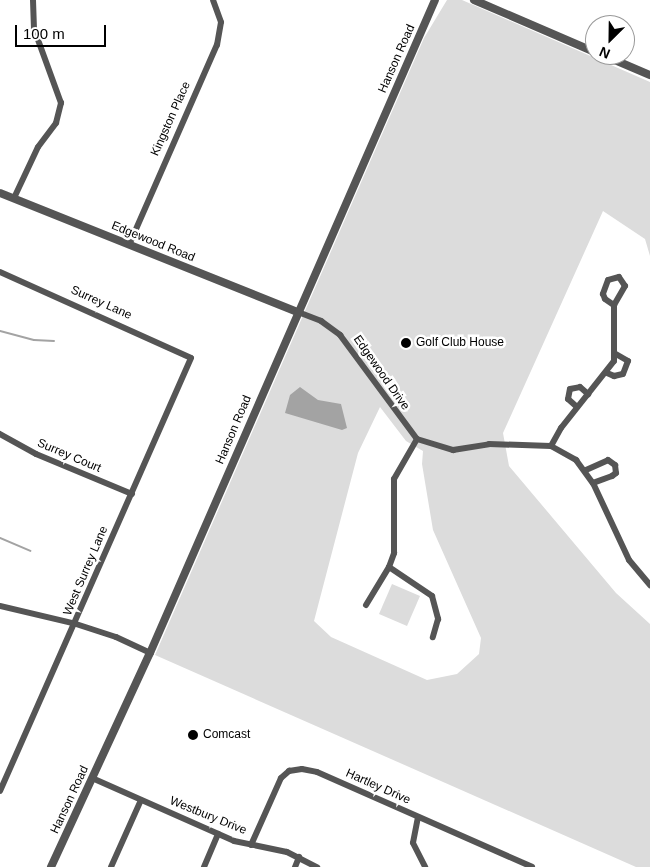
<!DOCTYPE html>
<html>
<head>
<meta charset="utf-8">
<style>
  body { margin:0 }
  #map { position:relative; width:650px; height:867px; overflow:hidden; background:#fff; font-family:Arial,sans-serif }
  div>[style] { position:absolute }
  .green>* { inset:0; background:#dcdcdc }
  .water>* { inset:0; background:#a3a3a3 }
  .stream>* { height:2px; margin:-1px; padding:0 1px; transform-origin:1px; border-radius:1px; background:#a3a3a3 }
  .minor>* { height:6px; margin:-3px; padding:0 3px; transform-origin:3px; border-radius:3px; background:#555 }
  .tertiary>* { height:8px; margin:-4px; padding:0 4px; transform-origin:4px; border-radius:4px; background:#555 }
  .dots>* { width:14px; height:14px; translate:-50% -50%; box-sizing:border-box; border:2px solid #fff; border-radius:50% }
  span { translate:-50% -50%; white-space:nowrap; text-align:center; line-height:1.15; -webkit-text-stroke:5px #fff; paint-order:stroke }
  .street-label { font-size:12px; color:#000 }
  .poi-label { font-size:12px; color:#000 }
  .left { translate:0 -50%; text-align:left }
  .north { position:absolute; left:585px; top:15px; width:50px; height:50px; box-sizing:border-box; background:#fff; border:1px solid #999; border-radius:50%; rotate:203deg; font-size:14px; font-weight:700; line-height:20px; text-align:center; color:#000 }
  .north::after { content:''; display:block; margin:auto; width:18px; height:22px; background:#000; clip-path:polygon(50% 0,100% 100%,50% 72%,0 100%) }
  .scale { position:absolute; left:15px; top:25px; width:91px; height:22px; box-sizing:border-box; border:2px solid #000; border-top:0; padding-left:6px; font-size:15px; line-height:18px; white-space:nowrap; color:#000; -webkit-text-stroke:4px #fff; paint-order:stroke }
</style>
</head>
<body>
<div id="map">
  <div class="green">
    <div style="clip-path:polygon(evenodd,447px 0,462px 0,650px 82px,650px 256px,645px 239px,603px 211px,503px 433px,509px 466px,616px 593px,650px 624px,650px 867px,636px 867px,155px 655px,424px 38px,447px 0,380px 407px,406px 441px,423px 451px,422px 464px,433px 530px,481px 638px,479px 654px,457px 674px,427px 680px,331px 637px,314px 621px,358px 453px,380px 407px)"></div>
    <div style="clip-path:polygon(392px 584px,420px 596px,407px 626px,379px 614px)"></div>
  </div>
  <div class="water">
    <div style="clip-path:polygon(300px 387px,318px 400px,341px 404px,347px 428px,342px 430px,285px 413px,290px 395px)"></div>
  </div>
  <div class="stream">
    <div style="left:0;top:331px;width:35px;rotate:15deg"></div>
    <div style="left:34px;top:340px;width:20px;rotate:3deg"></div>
    <div style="left:0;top:538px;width:33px;rotate:23deg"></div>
  </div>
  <div class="minor">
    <div style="left:14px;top:198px;width:56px;rotate:-64.8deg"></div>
    <div style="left:38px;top:147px;width:30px;rotate:-53deg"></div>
    <div style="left:56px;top:123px;width:21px;rotate:-76deg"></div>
    <div style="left:61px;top:103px;width:79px;rotate:-110deg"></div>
    <div style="left:34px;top:29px;width:29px;rotate:-92deg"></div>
    <div style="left:129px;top:245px;width:219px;rotate:-66.3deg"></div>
    <div style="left:217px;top:45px;width:23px;rotate:-80deg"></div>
    <div style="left:221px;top:22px;width:23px;rotate:-110deg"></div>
    <div style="left:0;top:272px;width:209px;rotate:24.2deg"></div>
    <div style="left:191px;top:358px;width:473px;rotate:113.8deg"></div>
    <div style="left:298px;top:312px;width:25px;rotate:21deg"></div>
    <div style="left:321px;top:321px;width:24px;rotate:36deg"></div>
    <div style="left:340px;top:335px;width:129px;rotate:53.5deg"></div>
    <div style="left:417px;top:439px;width:38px;rotate:17deg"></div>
    <div style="left:453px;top:450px;width:36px;rotate:-9deg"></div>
    <div style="left:489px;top:444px;width:62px;rotate:1.8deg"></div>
    <div style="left:551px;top:446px;width:29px;rotate:29deg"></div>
    <div style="left:576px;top:460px;width:29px;rotate:54deg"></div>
    <div style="left:593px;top:483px;width:85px;rotate:64.9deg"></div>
    <div style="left:629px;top:560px;width:33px;rotate:50deg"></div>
    <div style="left:607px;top:373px;width:8px;rotate:23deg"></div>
    <div style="left:614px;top:376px;width:9px;rotate:-13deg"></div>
    <div style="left:623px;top:374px;width:14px;rotate:-69deg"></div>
    <div style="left:628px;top:361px;width:14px;rotate:-150deg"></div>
    <div style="left:577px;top:407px;width:12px;rotate:-138deg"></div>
    <div style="left:568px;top:399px;width:10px;rotate:-79deg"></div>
    <div style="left:570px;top:389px;width:10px;rotate:-11deg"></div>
    <div style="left:580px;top:387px;width:11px;rotate:41deg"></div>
    <div style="left:0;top:434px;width:41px;rotate:29.1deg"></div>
    <div style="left:36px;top:454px;width:104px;rotate:22.6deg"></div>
    <div style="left:551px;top:446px;width:21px;rotate:-61deg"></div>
    <div style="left:561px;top:428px;width:85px;rotate:-51.7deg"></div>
    <div style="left:614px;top:361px;width:56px;rotate:-90deg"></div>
    <div style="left:614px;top:305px;width:22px;rotate:-60deg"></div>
    <div style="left:625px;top:286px;width:11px;rotate:-124deg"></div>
    <div style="left:619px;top:277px;width:11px;rotate:165deg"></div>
    <div style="left:608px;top:280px;width:15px;rotate:110deg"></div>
    <div style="left:603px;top:294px;width:5px;rotate:68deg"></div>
    <div style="left:605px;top:299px;width:11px;rotate:34deg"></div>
    <div style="left:586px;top:470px;width:24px;rotate:-24deg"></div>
    <div style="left:608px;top:460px;width:9px;rotate:36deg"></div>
    <div style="left:615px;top:465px;width:8px;rotate:83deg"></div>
    <div style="left:616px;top:473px;width:5px;rotate:143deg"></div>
    <div style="left:612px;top:476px;width:20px;rotate:160deg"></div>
    <div style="left:389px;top:567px;width:52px;rotate:34deg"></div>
    <div style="left:432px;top:596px;width:24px;rotate:75deg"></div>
    <div style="left:438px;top:619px;width:19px;rotate:106deg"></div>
    <div style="left:366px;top:605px;width:44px;rotate:-58.8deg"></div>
    <div style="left:389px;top:567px;width:15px;rotate:-70deg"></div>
    <div style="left:394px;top:553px;width:74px;rotate:-90deg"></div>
    <div style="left:394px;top:479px;width:46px;rotate:-60.1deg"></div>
    <div style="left:0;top:606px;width:78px;rotate:13.3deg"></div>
    <div style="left:76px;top:624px;width:42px;rotate:18deg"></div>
    <div style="left:116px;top:637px;width:38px;rotate:25deg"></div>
    <div style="left:92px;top:778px;width:155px;rotate:23.9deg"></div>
    <div style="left:234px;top:841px;width:54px;rotate:11.7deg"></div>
    <div style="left:287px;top:852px;width:34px;rotate:27deg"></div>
    <div style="left:418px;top:817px;width:26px;rotate:101deg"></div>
    <div style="left:413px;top:843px;width:27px;rotate:63deg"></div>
    <div style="left:251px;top:845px;width:73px;rotate:-65.9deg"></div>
    <div style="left:281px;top:778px;width:11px;rotate:-41deg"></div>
    <div style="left:289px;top:771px;width:13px;rotate:-9deg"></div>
    <div style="left:302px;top:769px;width:15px;rotate:11deg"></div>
    <div style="left:317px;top:772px;width:235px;rotate:23.8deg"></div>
    <div style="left:111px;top:867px;width:73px;rotate:-65.9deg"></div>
    <div style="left:204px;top:867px;width:36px;rotate:-67deg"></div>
    <div style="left:295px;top:867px;width:11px;rotate:-68deg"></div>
  </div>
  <div class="tertiary">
    <div style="left:474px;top:0;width:132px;rotate:23.3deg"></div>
    <div style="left:603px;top:55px;width:51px;rotate:23.1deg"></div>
    <div style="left:0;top:193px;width:321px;rotate:21.8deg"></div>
    <div style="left:51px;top:867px;width:236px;rotate:-65.2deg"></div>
    <div style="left:150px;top:653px;width:712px;rotate:-66.42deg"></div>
  </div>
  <div class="dots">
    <div style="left:406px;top:343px;background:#000"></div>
    <div style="left:193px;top:735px;background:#000"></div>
  </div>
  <div class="street-label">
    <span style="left:397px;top:59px;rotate:-66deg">Hanson Road</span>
    <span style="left:171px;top:119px;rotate:-66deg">Kingston Place</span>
    <span style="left:153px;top:242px;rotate:22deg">Edgewood Road</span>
    <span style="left:101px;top:303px;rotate:24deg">Surrey Lane</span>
    <span style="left:381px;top:373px;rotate:55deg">Edgewood Drive</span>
    <span style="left:234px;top:430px;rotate:-67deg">Hanson Road</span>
    <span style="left:69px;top:456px;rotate:23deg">Surrey Court</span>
    <span style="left:86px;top:571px;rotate:-67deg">West Surrey Lane</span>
    <span style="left:378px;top:787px;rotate:24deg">Hartley Drive</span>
    <span style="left:70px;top:800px;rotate:-65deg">Hanson Road</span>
    <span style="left:208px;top:816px;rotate:22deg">Westbury Drive</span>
  </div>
  <div class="poi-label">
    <span class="left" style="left:416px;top:343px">Golf Club House</span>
    <span class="left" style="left:203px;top:735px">Comcast</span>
  </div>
  <div class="north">N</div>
  <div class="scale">100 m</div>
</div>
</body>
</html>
